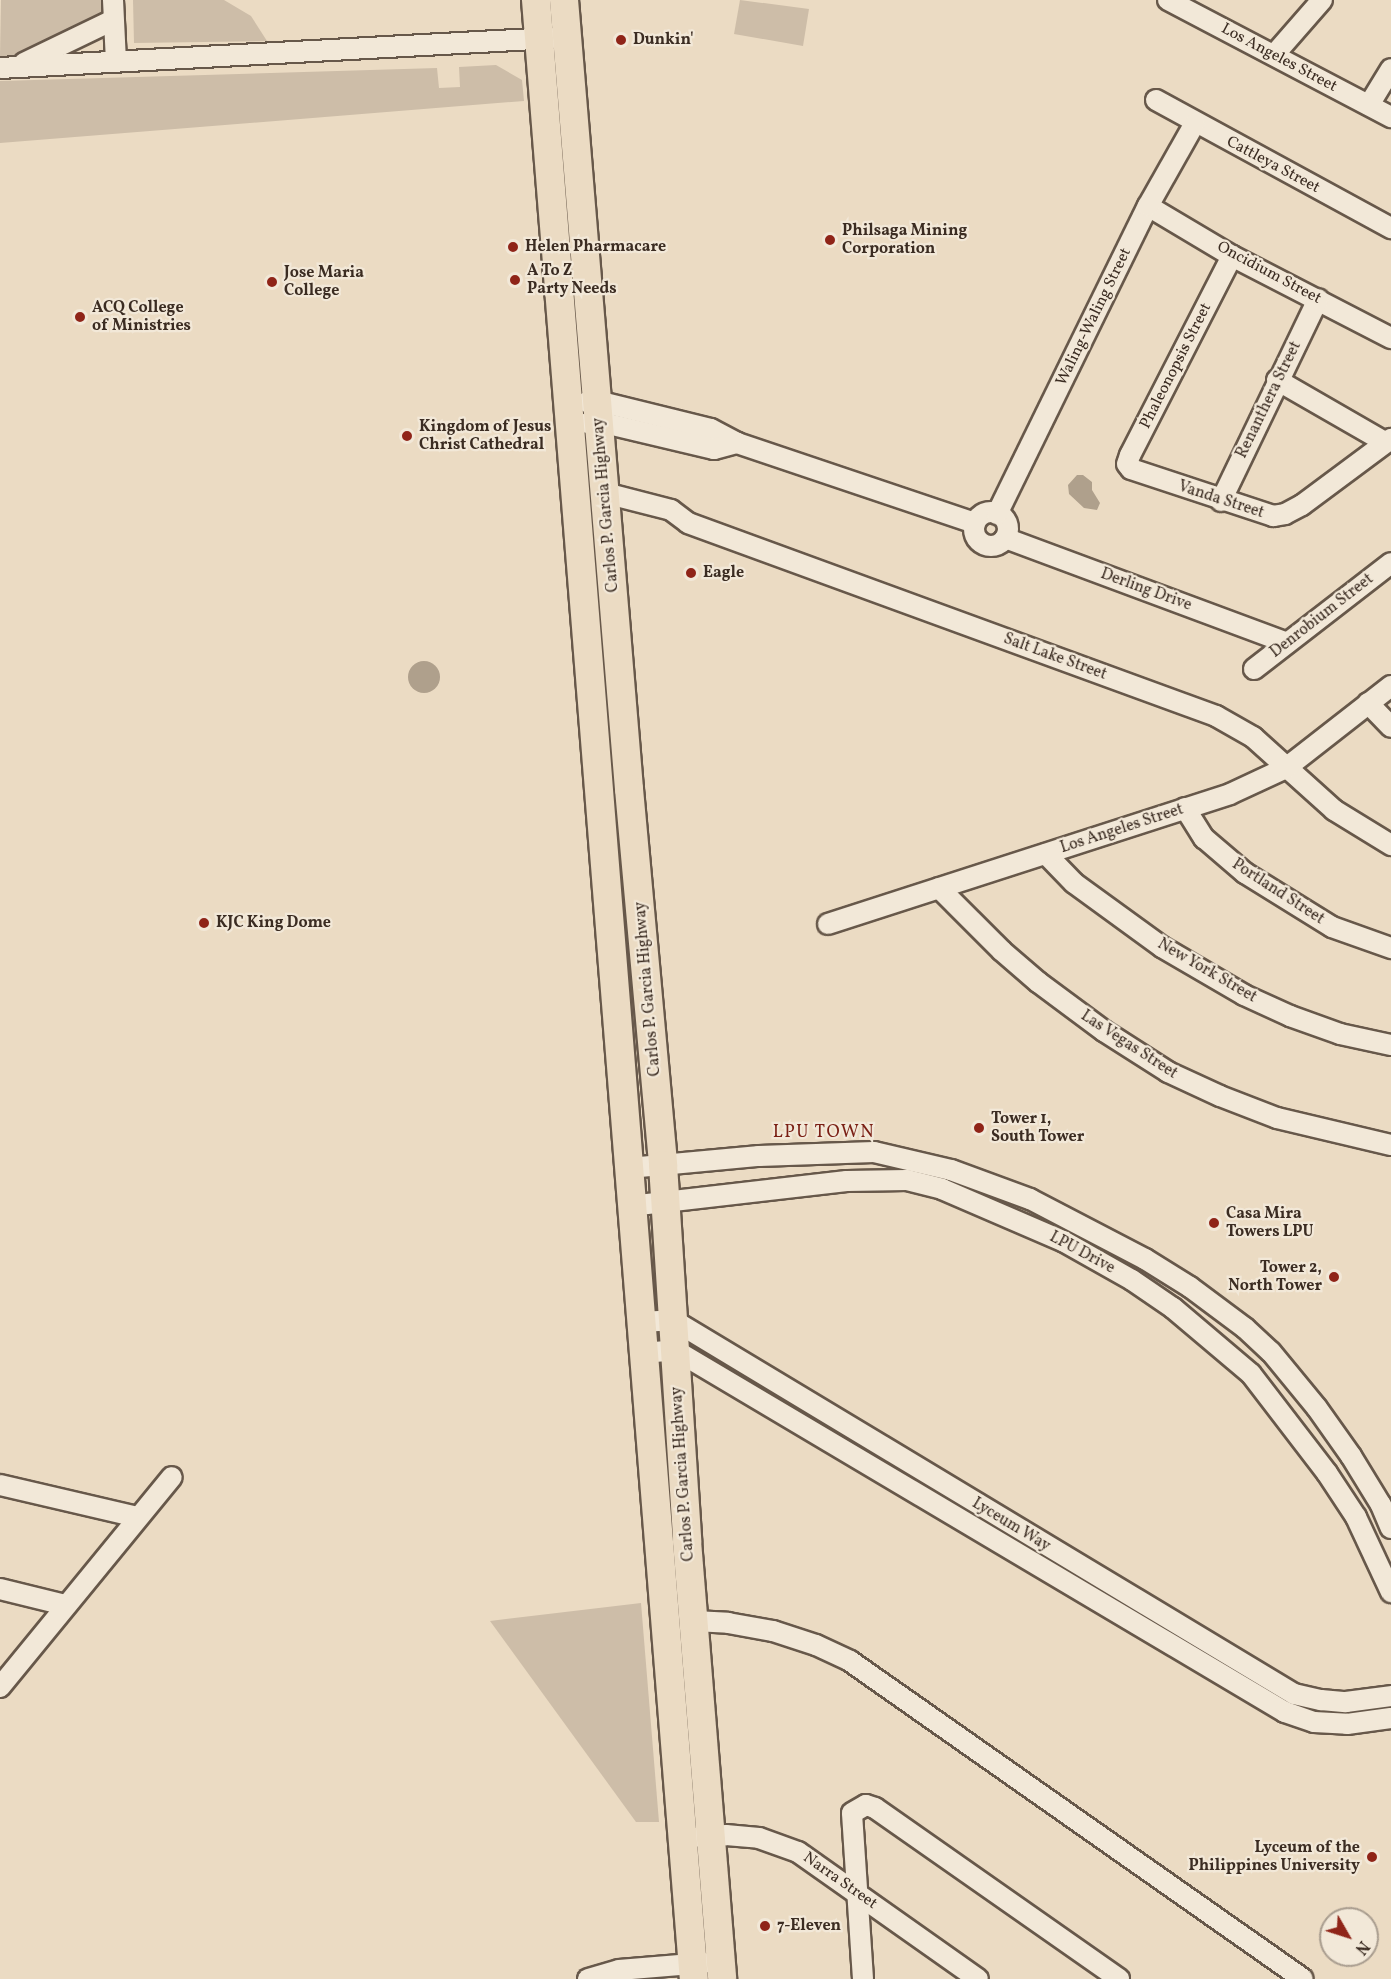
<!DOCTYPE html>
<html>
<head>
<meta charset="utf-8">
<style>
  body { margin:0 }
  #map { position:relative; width:1391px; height:1979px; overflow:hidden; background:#ebdbc3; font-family:Vollkorn,serif }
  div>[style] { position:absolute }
  .green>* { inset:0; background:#cdbda8 }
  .water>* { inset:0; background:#afa08c }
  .round { border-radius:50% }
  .roads { filter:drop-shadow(2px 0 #67584a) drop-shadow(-2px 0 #67584a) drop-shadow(0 2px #67584a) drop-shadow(0 -2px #67584a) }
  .minor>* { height:20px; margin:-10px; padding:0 10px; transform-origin:10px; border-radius:10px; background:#f2e8d8 }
  .minor>.ring { margin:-10px; padding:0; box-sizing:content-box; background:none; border:20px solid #f2e8d8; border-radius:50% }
  .highway>* { height:28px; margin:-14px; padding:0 14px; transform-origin:14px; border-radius:14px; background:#ebdbc3 }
  .dots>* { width:16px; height:16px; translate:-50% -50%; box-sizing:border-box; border:3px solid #f2e8d8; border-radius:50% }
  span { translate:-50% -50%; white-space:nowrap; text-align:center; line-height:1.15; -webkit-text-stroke:4.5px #f2e8d8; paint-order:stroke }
  .poi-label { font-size:16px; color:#3b2c22; font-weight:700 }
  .left { translate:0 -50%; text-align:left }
  .right { translate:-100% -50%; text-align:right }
  .street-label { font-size:16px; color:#3b2c22 }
  .neighbourhood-label { font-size:18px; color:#7a1f14; letter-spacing:1.5px }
  .north { position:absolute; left:1319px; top:1907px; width:60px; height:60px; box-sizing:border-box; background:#f2e8d8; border:2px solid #a99d8f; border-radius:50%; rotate:129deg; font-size:16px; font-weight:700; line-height:24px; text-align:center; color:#3b2c22 }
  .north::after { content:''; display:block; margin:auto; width:21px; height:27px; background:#8f2418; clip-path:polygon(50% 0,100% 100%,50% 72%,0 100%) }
</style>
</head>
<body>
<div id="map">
  <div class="green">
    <div style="clip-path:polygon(1px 0,101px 0,102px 14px,99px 18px,23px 56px,0 56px)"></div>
    <div style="clip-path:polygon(133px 0,224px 0,251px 16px,267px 41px,134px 43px)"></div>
    <div style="clip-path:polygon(740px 0,809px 9px,803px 46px,734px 34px)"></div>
    <div style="clip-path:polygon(496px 65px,522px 80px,524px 101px,0 143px,0 81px,437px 68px,439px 88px,460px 87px,459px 67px)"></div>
    <div style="clip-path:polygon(641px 1603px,659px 1822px,636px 1822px,490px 1621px)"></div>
  </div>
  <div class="water">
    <div style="clip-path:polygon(1077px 475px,1083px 475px,1092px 482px,1092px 490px,1100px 503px,1097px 510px,1084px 508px,1069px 494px,1068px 485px)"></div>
    <div class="round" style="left:408px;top:661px;width:32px;height:32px"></div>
  </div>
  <div class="roads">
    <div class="minor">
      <div style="left:113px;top:0;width:61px;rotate:87.2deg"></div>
      <div style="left:1168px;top:0;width:252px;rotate:27.7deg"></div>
      <div style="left:1274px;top:55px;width:73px;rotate:-48.9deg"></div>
      <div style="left:24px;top:63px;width:99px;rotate:-25.8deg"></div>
      <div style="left:0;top:68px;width:553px;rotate:-3.11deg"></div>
      <div style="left:1156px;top:100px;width:268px;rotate:28.6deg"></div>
      <div style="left:1369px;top:105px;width:42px;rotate:-58.6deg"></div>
      <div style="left:1148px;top:206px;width:98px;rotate:30.8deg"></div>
      <div style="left:1232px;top:256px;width:179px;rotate:27.3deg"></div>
      <div style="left:1232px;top:256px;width:224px;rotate:117.1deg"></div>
      <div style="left:1130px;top:455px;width:9px;rotate:108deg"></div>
      <div style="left:1127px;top:464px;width:6px;rotate:51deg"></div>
      <div style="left:1131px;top:469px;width:150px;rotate:18.3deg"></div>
      <div style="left:1273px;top:516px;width:12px;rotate:-9deg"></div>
      <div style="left:1285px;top:514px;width:19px;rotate:-28deg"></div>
      <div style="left:1302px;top:505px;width:111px;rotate:-36.6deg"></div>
      <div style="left:1277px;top:380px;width:125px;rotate:29.9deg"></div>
      <div style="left:587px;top:402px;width:10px;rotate:-6deg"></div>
      <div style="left:597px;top:401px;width:117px;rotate:13.8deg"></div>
      <div style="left:711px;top:429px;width:30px;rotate:28deg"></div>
      <div style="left:737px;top:443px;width:251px;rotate:18.6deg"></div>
      <div style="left:588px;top:423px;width:12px;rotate:-5deg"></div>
      <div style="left:600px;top:422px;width:117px;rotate:13.3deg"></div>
      <div style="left:714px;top:449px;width:24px;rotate:-15deg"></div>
      <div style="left:605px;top:493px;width:68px;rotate:14.4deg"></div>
      <div style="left:671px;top:510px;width:21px;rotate:37deg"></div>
      <div style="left:688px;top:523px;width:562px;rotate:20.08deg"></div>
      <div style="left:1216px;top:716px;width:43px;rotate:29.6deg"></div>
      <div style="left:1253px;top:737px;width:109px;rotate:42deg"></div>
      <div style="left:1334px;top:810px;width:67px;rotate:31.6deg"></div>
      <div style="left:1221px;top:501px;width:224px;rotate:-64.3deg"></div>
      <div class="ring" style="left:974px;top:512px;width:14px;height:14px"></div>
      <div style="left:997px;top:514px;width:343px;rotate:-63.9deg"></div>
      <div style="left:1148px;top:206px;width:95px;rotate:-60.5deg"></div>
      <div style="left:1005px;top:538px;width:301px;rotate:20.4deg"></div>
      <div style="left:1254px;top:669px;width:173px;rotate:-37.7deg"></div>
      <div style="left:1368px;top:703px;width:33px;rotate:46deg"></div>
      <div style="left:1185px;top:808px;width:36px;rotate:58deg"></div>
      <div style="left:1204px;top:838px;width:54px;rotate:40.5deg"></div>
      <div style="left:1245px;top:873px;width:102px;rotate:31.8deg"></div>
      <div style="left:1332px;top:927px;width:63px;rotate:19.6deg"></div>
      <div style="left:1046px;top:854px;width:40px;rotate:46deg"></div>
      <div style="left:1074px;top:883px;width:109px;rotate:36deg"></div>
      <div style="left:1162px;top:947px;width:95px;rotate:30.3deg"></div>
      <div style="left:1244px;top:995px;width:51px;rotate:24.5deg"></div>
      <div style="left:1290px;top:1016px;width:53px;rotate:19.8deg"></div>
      <div style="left:1340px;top:1034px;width:52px;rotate:12.2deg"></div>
      <div style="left:939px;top:888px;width:89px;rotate:45deg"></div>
      <div style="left:1002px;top:951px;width:48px;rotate:40.7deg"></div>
      <div style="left:1038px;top:982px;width:82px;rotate:36.6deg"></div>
      <div style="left:1104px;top:1031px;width:76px;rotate:32.6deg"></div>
      <div style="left:1168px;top:1072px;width:57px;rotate:24.8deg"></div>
      <div style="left:1220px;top:1096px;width:61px;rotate:21.1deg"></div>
      <div style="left:1277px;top:1118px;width:117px;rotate:13.3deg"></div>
      <div style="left:828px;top:924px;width:422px;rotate:-17.9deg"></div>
      <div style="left:1230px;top:794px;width:62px;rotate:-24.9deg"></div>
      <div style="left:1286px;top:768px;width:133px;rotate:-38deg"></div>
      <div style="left:629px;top:1168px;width:131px;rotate:-5.3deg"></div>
      <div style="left:759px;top:1156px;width:115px;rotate:-2deg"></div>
      <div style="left:874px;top:1152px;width:79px;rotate:13.2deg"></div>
      <div style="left:951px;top:1170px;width:84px;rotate:20.2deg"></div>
      <div style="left:1030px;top:1199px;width:130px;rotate:27.6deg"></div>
      <div style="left:1145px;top:1259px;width:53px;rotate:31.9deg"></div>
      <div style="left:1190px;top:1287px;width:69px;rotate:36.7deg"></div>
      <div style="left:1245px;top:1328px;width:35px;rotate:43deg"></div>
      <div style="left:1271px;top:1352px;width:72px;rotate:50.6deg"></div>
      <div style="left:1317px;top:1408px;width:59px;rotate:54.7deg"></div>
      <div style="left:1351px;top:1456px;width:57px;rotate:58.5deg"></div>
      <div style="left:1381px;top:1505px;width:25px;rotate:67deg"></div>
      <div style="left:630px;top:1206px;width:218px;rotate:-6.6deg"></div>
      <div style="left:847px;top:1181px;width:60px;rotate:-1deg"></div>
      <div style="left:907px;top:1180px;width:36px;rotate:14deg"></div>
      <div style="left:942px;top:1189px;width:132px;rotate:23.3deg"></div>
      <div style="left:1063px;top:1241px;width:79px;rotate:29.5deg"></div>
      <div style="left:1132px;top:1280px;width:50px;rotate:34.3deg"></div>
      <div style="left:1173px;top:1308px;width:102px;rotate:40.2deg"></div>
      <div style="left:1251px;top:1374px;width:125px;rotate:52.5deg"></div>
      <div style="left:1327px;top:1473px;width:53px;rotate:56.6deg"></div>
      <div style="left:1356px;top:1517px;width:83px;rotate:65deg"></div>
      <div style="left:640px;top:1322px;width:33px;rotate:-3deg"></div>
      <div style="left:673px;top:1320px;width:725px;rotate:31.06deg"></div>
      <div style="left:1294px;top:1694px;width:28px;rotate:13deg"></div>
      <div style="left:1321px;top:1700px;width:25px;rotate:5deg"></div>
      <div style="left:1346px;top:1702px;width:45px;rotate:-7.6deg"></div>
      <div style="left:643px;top:1353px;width:32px;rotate:-5deg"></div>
      <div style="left:675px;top:1350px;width:709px;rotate:30.69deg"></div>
      <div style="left:1285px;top:1712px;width:31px;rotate:19deg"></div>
      <div style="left:1314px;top:1722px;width:33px;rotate:3deg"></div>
      <div style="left:1347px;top:1724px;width:44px;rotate:-7.8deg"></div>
      <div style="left:0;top:1485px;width:141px;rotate:13.1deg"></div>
      <div style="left:0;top:1589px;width:67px;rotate:13.8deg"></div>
      <div style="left:694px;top:1621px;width:34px;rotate:3deg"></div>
      <div style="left:728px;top:1623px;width:46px;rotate:10.1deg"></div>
      <div style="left:773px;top:1631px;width:45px;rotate:18deg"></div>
      <div style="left:816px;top:1645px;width:38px;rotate:25deg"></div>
      <div style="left:850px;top:1661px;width:553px;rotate:35.07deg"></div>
      <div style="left:0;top:1687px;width:271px;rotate:-50.7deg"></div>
      <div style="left:700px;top:1837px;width:26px;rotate:-4deg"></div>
      <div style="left:726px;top:1835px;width:33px;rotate:5deg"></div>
      <div style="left:759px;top:1838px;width:41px;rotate:19.7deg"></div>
      <div style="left:798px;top:1852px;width:220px;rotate:35.2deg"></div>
      <div style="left:588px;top:1979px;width:32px;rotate:-16deg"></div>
      <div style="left:619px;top:1970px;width:85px;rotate:-4.7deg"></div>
      <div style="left:863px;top:1979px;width:166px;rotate:-93.8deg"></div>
      <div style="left:852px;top:1813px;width:16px;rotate:-30deg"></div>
      <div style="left:866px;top:1805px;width:9px;rotate:18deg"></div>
      <div style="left:875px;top:1808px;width:298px;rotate:35deg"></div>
    </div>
    <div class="highway">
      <div style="left:536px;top:0;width:1985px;rotate:85.44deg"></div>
      <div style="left:564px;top:0;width:792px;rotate:85.29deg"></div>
      <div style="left:629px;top:789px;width:378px;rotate:84.8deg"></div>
      <div style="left:663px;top:1165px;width:377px;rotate:86.3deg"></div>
      <div style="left:687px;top:1541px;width:439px;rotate:85.4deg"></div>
    </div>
  </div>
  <div class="dots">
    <div style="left:621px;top:40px;background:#8f2418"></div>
    <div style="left:830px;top:240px;background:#8f2418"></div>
    <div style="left:513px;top:247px;background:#8f2418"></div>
    <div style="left:515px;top:280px;background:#8f2418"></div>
    <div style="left:272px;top:282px;background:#8f2418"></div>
    <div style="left:80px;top:317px;background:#8f2418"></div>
    <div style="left:407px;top:436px;background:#8f2418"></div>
    <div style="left:691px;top:573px;background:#8f2418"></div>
    <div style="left:204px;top:923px;background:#8f2418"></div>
    <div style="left:979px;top:1128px;background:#8f2418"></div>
    <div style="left:1214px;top:1223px;background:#8f2418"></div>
    <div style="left:1334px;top:1277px;background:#8f2418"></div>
    <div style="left:1372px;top:1857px;background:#8f2418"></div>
    <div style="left:765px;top:1926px;background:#8f2418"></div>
  </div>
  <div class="poi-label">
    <span class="left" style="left:633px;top:40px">Dunkin'</span>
    <span class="left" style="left:842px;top:240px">Philsaga Mining<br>Corporation</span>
    <span class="left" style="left:525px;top:247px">Helen Pharmacare</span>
    <span class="left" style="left:527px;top:280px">A To Z<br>Party Needs</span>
    <span class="left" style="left:284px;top:282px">Jose Maria<br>College</span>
    <span class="left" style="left:92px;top:317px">ACQ College<br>of Ministries</span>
    <span class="left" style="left:419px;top:436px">Kingdom of Jesus<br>Christ Cathedral</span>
    <span class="left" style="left:703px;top:573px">Eagle</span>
    <span class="left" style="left:216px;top:923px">KJC King Dome</span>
    <span class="left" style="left:991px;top:1128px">Tower 1,<br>South Tower</span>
    <span class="left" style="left:1226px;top:1223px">Casa Mira<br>Towers LPU</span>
    <span class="right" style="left:1322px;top:1277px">Tower 2,<br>North Tower</span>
    <span class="right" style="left:1360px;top:1857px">Lyceum of the<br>Philippines University</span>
    <span class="left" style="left:777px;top:1926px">7-Eleven</span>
  </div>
  <div class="street-label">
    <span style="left:1279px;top:58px;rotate:28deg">Los Angeles Street</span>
    <span style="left:1273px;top:165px;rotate:28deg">Cattleya Street</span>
    <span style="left:1269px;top:273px;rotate:28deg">Oncidium Street</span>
    <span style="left:1094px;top:317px;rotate:-64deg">Waling-Waling Street</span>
    <span style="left:1176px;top:366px;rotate:-63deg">Phaleonopsis Street</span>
    <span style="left:1269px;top:400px;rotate:-64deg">Renanthera Street</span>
    <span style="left:1221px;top:500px;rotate:18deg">Vanda Street</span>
    <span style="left:606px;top:505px;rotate:-95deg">Carlos P. Garcia Highway</span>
    <span style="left:1146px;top:590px;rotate:20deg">Derling Drive</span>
    <span style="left:1322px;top:616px;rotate:-38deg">Denrobium Street</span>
    <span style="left:1055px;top:657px;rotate:20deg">Salt Lake Street</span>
    <span style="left:1122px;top:829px;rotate:-18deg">Los Angeles Street</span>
    <span style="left:1278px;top:892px;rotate:33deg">Portland Street</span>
    <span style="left:1207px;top:971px;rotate:30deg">New York Street</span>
    <span style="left:648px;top:989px;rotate:-95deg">Carlos P. Garcia Highway</span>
    <span style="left:1129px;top:1045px;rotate:33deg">Las Vegas Street</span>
    <span style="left:1082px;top:1253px;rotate:28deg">LPU Drive</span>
    <span style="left:683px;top:1474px;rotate:-94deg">Carlos P. Garcia Highway</span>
    <span style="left:1011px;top:1525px;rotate:31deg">Lyceum Way</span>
    <span style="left:840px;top:1881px;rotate:35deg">Narra Street</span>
  </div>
  <div class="neighbourhood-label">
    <span style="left:824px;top:1133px">LPU TOWN</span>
  </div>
  <div class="north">N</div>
</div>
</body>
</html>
